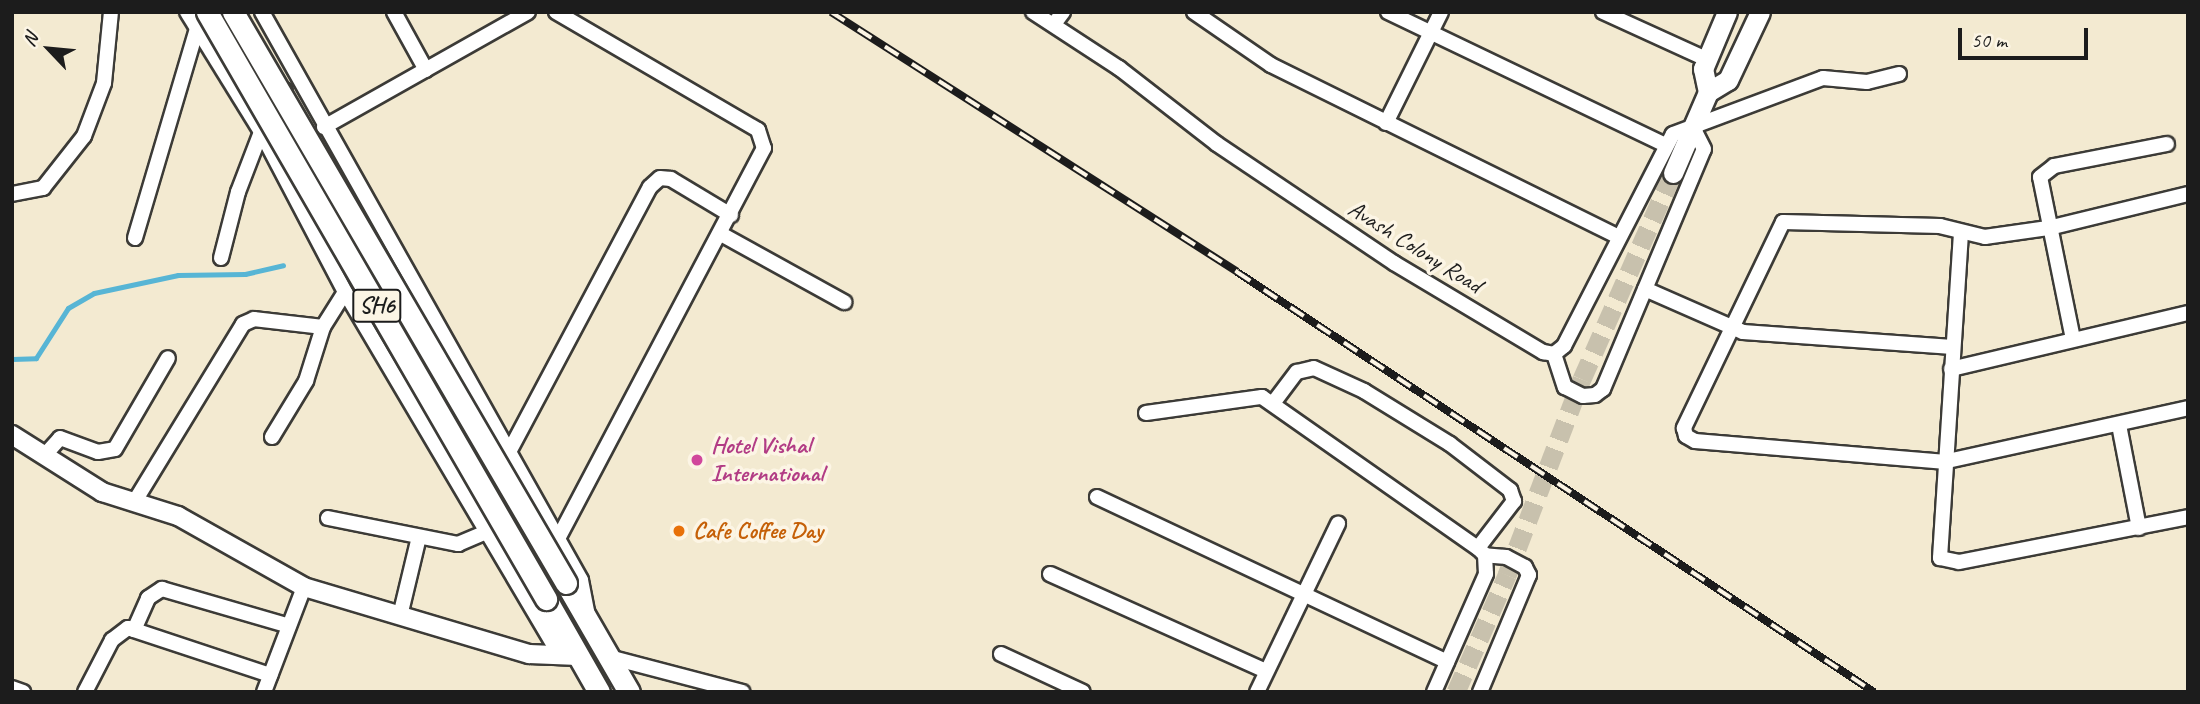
<!DOCTYPE html>
<html>
<head>
<meta charset="utf-8">
<style>
  body { margin:0 }
  #map { position:relative; width:2200px; height:704px; overflow:hidden; background:#f3ead1; font-family:Caveat,sans-serif }
  div>[style] { position:absolute }
  .stream>* { height:5px; margin:-2.5px; padding:0 2.5px; transform-origin:2.5px; border-radius:2.5px; background:#57b5d5 }
  .secondary-tunnel>* { height:19px; margin-top:-9.5px; transform-origin:0; background:repeating-linear-gradient(90deg,#c8c1ad 0 19px,transparent 0 29px) }
  .roads { filter:drop-shadow(2px 0 #3c3b37) drop-shadow(-2px 0 #3c3b37) drop-shadow(0 2px #3c3b37) drop-shadow(0 -2px #3c3b37) }
  .minor>* { height:14px; margin:-7px; padding:0 7px; transform-origin:7px; border-radius:7px; background:#fff }
  .tertiary>* { height:18px; margin:-9px; padding:0 9px; transform-origin:9px; border-radius:9px; background:#fff }
  .secondary>* { height:19px; margin:-9.5px; padding:0 9.5px; transform-origin:9.5px; border-radius:9.5px; background:#fff }
  .primary>* { height:21px; margin:-10.5px; padding:0 10.5px; transform-origin:10.5px; border-radius:10.5px; background:#fff }
  .rail>* { height:8px; margin-top:-4px; transform-origin:0; background:repeating-linear-gradient(90deg,#fcf5e5 0 16px,#1c1c1c 0 32px); box-sizing:border-box; border-block:2px solid #1c1c1c }
  .bridges { filter:drop-shadow(2px 0 #3c3b37) drop-shadow(-2px 0 #3c3b37) drop-shadow(0 2px #3c3b37) drop-shadow(0 -2px #3c3b37) }
  .primary-bridge>* { height:21px; margin:-10.5px; padding:0 10.5px; transform-origin:10.5px; border-radius:10.5px; background:#fff }
  .dots>* { width:19px; height:19px; translate:-50% -50%; box-sizing:border-box; border:4px solid #fcf5e5; border-radius:50% }
  span { translate:-50% -50%; white-space:nowrap; text-align:center; line-height:1.15; -webkit-text-stroke:7px #fcf5e5; paint-order:stroke }
  .shield-label span { padding:2px 5px; background:#fcf5e5; border:2px solid; border-radius:5px; -webkit-text-stroke-width:0 }
  .shield-label { font-size:23px; color:#1c1c1c; font-weight:700 }
  .street-label { font-size:24px; color:#1c1c1c }
  .hotel-label { font-size:24px; color:#b23c85; font-weight:700 }
  .left { translate:0 -50%; text-align:left }
  .food-label { font-size:24px; color:#c56008; font-weight:700 }
  .frame { position:absolute; inset:0; border:14px solid #1c1c1c; pointer-events:none }
  .north { position:absolute; left:14px; top:14px; width:70px; height:70px; -webkit-text-stroke:5px #fcf5e5; paint-order:stroke; rotate:296deg; font-size:19px; font-weight:700; line-height:28px; text-align:center; color:#1c1c1c }
  .north::after { content:''; display:block; margin:auto; width:24px; height:32px; background:#1c1c1c; clip-path:polygon(50% 0,100% 100%,50% 72%,0 100%) }
  .scale { position:absolute; left:1958px; top:28px; width:130px; height:32px; box-sizing:border-box; border:4px solid #1c1c1c; border-top:0; padding-left:9px; font-size:21px; line-height:24px; white-space:nowrap; color:#1c1c1c; -webkit-text-stroke:5px #fcf5e5; paint-order:stroke }
</style>
</head>
<body>
<div id="map">
  <div class="stream">
    <div style="left:12px;top:359px;width:24px;rotate:-2deg"></div>
    <div style="left:36px;top:358px;width:59px;rotate:-57.4deg"></div>
    <div style="left:68px;top:308px;width:30px;rotate:-30deg"></div>
    <div style="left:94px;top:293px;width:86px;rotate:-12.1deg"></div>
    <div style="left:178px;top:275px;width:67px;rotate:-0.9deg"></div>
    <div style="left:245px;top:274px;width:39px;rotate:-13deg"></div>
  </div>
  <div class="secondary-tunnel">
    <div style="left:1456px;top:692px;width:128px;rotate:-66.4deg"></div>
    <div style="left:1507px;top:575px;width:210px;rotate:-69.1deg"></div>
    <div style="left:1582px;top:379px;width:225px;rotate:-66.2deg"></div>
  </div>
  <div class="roads">
    <div class="minor">
      <div style="left:187px;top:12px;width:141px;rotate:58.3deg"></div>
      <div style="left:261px;top:132px;width:181px;rotate:62.3deg"></div>
      <div style="left:345px;top:292px;width:423px;rotate:59.4deg"></div>
      <div style="left:262px;top:12px;width:604px;rotate:60.68deg"></div>
      <div style="left:558px;top:539px;width:47px;rotate:60.7deg"></div>
      <div style="left:581px;top:580px;width:36px;rotate:79deg"></div>
      <div style="left:394px;top:12px;width:66px;rotate:61.1deg"></div>
      <div style="left:556px;top:12px;width:234px;rotate:30.3deg"></div>
      <div style="left:758px;top:130px;width:19px;rotate:72deg"></div>
      <div style="left:764px;top:148px;width:442px;rotate:117.8deg"></div>
      <div style="left:1033px;top:12px;width:103px;rotate:33.1deg"></div>
      <div style="left:1119px;top:68px;width:124px;rotate:37.8deg"></div>
      <div style="left:1217px;top:144px;width:213px;rotate:33.9deg"></div>
      <div style="left:1394px;top:263px;width:174px;rotate:30.9deg"></div>
      <div style="left:1543px;top:352px;width:11px;rotate:10deg"></div>
      <div style="left:1554px;top:354px;width:13px;rotate:-39deg"></div>
      <div style="left:1564px;top:346px;width:238px;rotate:-62.8deg"></div>
      <div style="left:1673px;top:134px;width:160px;rotate:-20.5deg"></div>
      <div style="left:1823px;top:78px;width:44px;rotate:5.2deg"></div>
      <div style="left:1867px;top:82px;width:33px;rotate:-14deg"></div>
      <div style="left:1194px;top:12px;width:93px;rotate:34.5deg"></div>
      <div style="left:1271px;top:65px;width:388px;rotate:26.3deg"></div>
      <div style="left:1388px;top:12px;width:306px;rotate:25.6deg"></div>
      <div style="left:1603px;top:12px;width:113px;rotate:24.5deg"></div>
      <div style="left:1054px;top:24px;width:15px;rotate:-53deg"></div>
      <div style="left:1386px;top:123px;width:124px;rotate:-63.6deg"></div>
      <div style="left:324px;top:127px;width:234px;rotate:-29.4deg"></div>
      <div style="left:12px;top:194px;width:32px;rotate:-11deg"></div>
      <div style="left:43px;top:188px;width:66px;rotate:-51.7deg"></div>
      <div style="left:84px;top:136px;width:57px;rotate:-69.3deg"></div>
      <div style="left:104px;top:83px;width:71px;rotate:-84.4deg"></div>
      <div style="left:2188px;top:194px;width:144px;rotate:166.3deg"></div>
      <div style="left:2048px;top:228px;width:64px;rotate:171.9deg"></div>
      <div style="left:1985px;top:237px;width:46px;rotate:-166.3deg"></div>
      <div style="left:1940px;top:226px;width:157px;rotate:-178.5deg"></div>
      <div style="left:1783px;top:222px;width:229px;rotate:115.7deg"></div>
      <div style="left:1684px;top:428px;width:8px;rotate:76deg"></div>
      <div style="left:1686px;top:436px;width:10px;rotate:29deg"></div>
      <div style="left:1695px;top:441px;width:249px;rotate:4.8deg"></div>
      <div style="left:1943px;top:462px;width:251px;rotate:-12.4deg"></div>
      <div style="left:1961px;top:233px;width:326px;rotate:93.7deg"></div>
      <div style="left:1940px;top:558px;width:19px;rotate:12deg"></div>
      <div style="left:1959px;top:562px;width:233px;rotate:-11.1deg"></div>
      <div style="left:721px;top:234px;width:141px;rotate:28.9deg"></div>
      <div style="left:135px;top:238px;width:225px;rotate:-73.5deg"></div>
      <div style="left:221px;top:258px;width:68px;rotate:-75.6deg"></div>
      <div style="left:238px;top:192px;width:64px;rotate:-69deg"></div>
      <div style="left:261px;top:132px;width:48px;rotate:-60.3deg"></div>
      <div style="left:1645px;top:289px;width:107px;rotate:23.7deg"></div>
      <div style="left:1743px;top:332px;width:210px;rotate:4.1deg"></div>
      <div style="left:2073px;top:339px;width:165px;rotate:-101.5deg"></div>
      <div style="left:2040px;top:177px;width:18px;rotate:-38deg"></div>
      <div style="left:2054px;top:166px;width:115px;rotate:-11deg"></div>
      <div style="left:1554px;top:354px;width:35px;rotate:72deg"></div>
      <div style="left:1565px;top:387px;width:20px;rotate:27deg"></div>
      <div style="left:1583px;top:396px;width:12px;rotate:-5deg"></div>
      <div style="left:1595px;top:395px;width:10px;rotate:-37deg"></div>
      <div style="left:1603px;top:389px;width:260px;rotate:-67.2deg"></div>
      <div style="left:1704px;top:149px;width:25px;rotate:-117deg"></div>
      <div style="left:1951px;top:369px;width:244px;rotate:-13.3deg"></div>
      <div style="left:1274px;top:402px;width:38px;rotate:-53deg"></div>
      <div style="left:1297px;top:372px;width:17px;rotate:-13deg"></div>
      <div style="left:1314px;top:368px;width:55px;rotate:24.7deg"></div>
      <div style="left:1364px;top:391px;width:101px;rotate:31.6deg"></div>
      <div style="left:1450px;top:444px;width:76px;rotate:37.5deg"></div>
      <div style="left:1510px;top:490px;width:12px;rotate:70deg"></div>
      <div style="left:1514px;top:501px;width:59px;rotate:127.5deg"></div>
      <div style="left:1146px;top:413px;width:117px;rotate:-7.9deg"></div>
      <div style="left:1262px;top:397px;width:264px;rotate:35deg"></div>
      <div style="left:1478px;top:548px;width:10px;rotate:45deg"></div>
      <div style="left:1485px;top:555px;width:19px;rotate:87deg"></div>
      <div style="left:1486px;top:574px;width:129px;rotate:113.8deg"></div>
      <div style="left:2119px;top:425px;width:105px;rotate:79deg"></div>
      <div style="left:272px;top:437px;width:66px;rotate:-58.7deg"></div>
      <div style="left:306px;top:381px;width:57px;rotate:-72.5deg"></div>
      <div style="left:323px;top:327px;width:41px;rotate:-57.8deg"></div>
      <div style="left:509px;top:452px;width:300px;rotate:-62deg"></div>
      <div style="left:650px;top:187px;width:13px;rotate:-42deg"></div>
      <div style="left:660px;top:178px;width:11px;rotate:5deg"></div>
      <div style="left:671px;top:179px;width:70px;rotate:31deg"></div>
      <div style="left:44px;top:456px;width:24px;rotate:-48deg"></div>
      <div style="left:60px;top:438px;width:40px;rotate:20.2deg"></div>
      <div style="left:98px;top:452px;width:17px;rotate:-10deg"></div>
      <div style="left:115px;top:449px;width:105px;rotate:-59.8deg"></div>
      <div style="left:1097px;top:497px;width:387px;rotate:25.2deg"></div>
      <div style="left:135px;top:501px;width:207px;rotate:-58.6deg"></div>
      <div style="left:243px;top:324px;width:12px;rotate:-24deg"></div>
      <div style="left:254px;top:319px;width:69px;rotate:6.6deg"></div>
      <div style="left:328px;top:518px;width:133px;rotate:11.3deg"></div>
      <div style="left:458px;top:544px;width:33px;rotate:-23deg"></div>
      <div style="left:1050px;top:574px;width:237px;rotate:24.2deg"></div>
      <div style="left:400px;top:616px;width:81px;rotate:-76.5deg"></div>
      <div style="left:134px;top:630px;width:35px;rotate:-66deg"></div>
      <div style="left:148px;top:598px;width:17px;rotate:-33deg"></div>
      <div style="left:162px;top:589px;width:132px;rotate:16.2deg"></div>
      <div style="left:1001px;top:654px;width:90px;rotate:24.9deg"></div>
      <div style="left:609px;top:657px;width:138px;rotate:14.7deg"></div>
      <div style="left:12px;top:688px;width:12px;rotate:20deg"></div>
      <div style="left:85px;top:692px;width:59px;rotate:-62.6deg"></div>
      <div style="left:112px;top:640px;width:20px;rotate:-37deg"></div>
      <div style="left:128px;top:628px;width:150px;rotate:18.3deg"></div>
      <div style="left:264px;top:692px;width:112px;rotate:-69.1deg"></div>
      <div style="left:1257px;top:692px;width:187px;rotate:-64.3deg"></div>
      <div style="left:1480px;top:692px;width:127px;rotate:-67.3deg"></div>
      <div style="left:1529px;top:575px;width:9px;rotate:-117deg"></div>
      <div style="left:1525px;top:567px;width:21px;rotate:-152deg"></div>
      <div style="left:1506px;top:557px;width:21px;rotate:-175deg"></div>
    </div>
    <div class="tertiary">
      <div style="left:12px;top:435px;width:107px;rotate:32.3deg"></div>
      <div style="left:102px;top:492px;width:80px;rotate:17.5deg"></div>
      <div style="left:178px;top:516px;width:145px;rotate:29.4deg"></div>
      <div style="left:304px;top:587px;width:235px;rotate:16.6deg"></div>
      <div style="left:529px;top:654px;width:49px;rotate:2.3deg"></div>
    </div>
    <div class="secondary">
      <div style="left:1708px;top:92px;width:23px;rotate:-31deg"></div>
      <div style="left:1728px;top:80px;width:75px;rotate:-64.8deg"></div>
      <div style="left:1673px;top:173px;width:88px;rotate:-66.6deg"></div>
      <div style="left:1708px;top:92px;width:24px;rotate:-102deg"></div>
      <div style="left:1703px;top:69px;width:62px;rotate:-67.2deg"></div>
    </div>
    <div class="primary">
      <div style="left:566px;top:583px;width:126px;rotate:60deg"></div>
      <div style="left:546px;top:599px;width:107px;rotate:60.3deg"></div>
    </div>
  </div>
  <div class="rail">
    <div style="left:831px;top:12px;width:482px;rotate:32.6deg"></div>
    <div style="left:1237px;top:272px;width:763px;rotate:33.4deg"></div>
  </div>
  <div class="bridges">
    <div class="primary-bridge">
      <div style="left:207px;top:12px;width:678px;rotate:59.99deg"></div>
      <div style="left:233px;top:12px;width:661px;rotate:59.75deg"></div>
    </div>
  </div>
  <div class="dots">
    <div style="left:697px;top:460px;background:#d1479c"></div>
    <div style="left:679px;top:531px;background:#e8710a"></div>
  </div>
  <div class="shield-label">
    <span style="left:377px;top:306px">SH6</span>
  </div>
  <div class="street-label">
    <span style="left:1415px;top:247px;rotate:32deg">Avash Colony Road</span>
  </div>
  <div class="hotel-label">
    <span class="left" style="left:711px;top:460px">Hotel Vishal<br>International</span>
  </div>
  <div class="food-label">
    <span class="left" style="left:693px;top:531px">Cafe Coffee Day</span>
  </div>
  <div class="frame"></div>
  <div class="north">N</div>
  <div class="scale">50 m</div>
</div>
</body>
</html>
